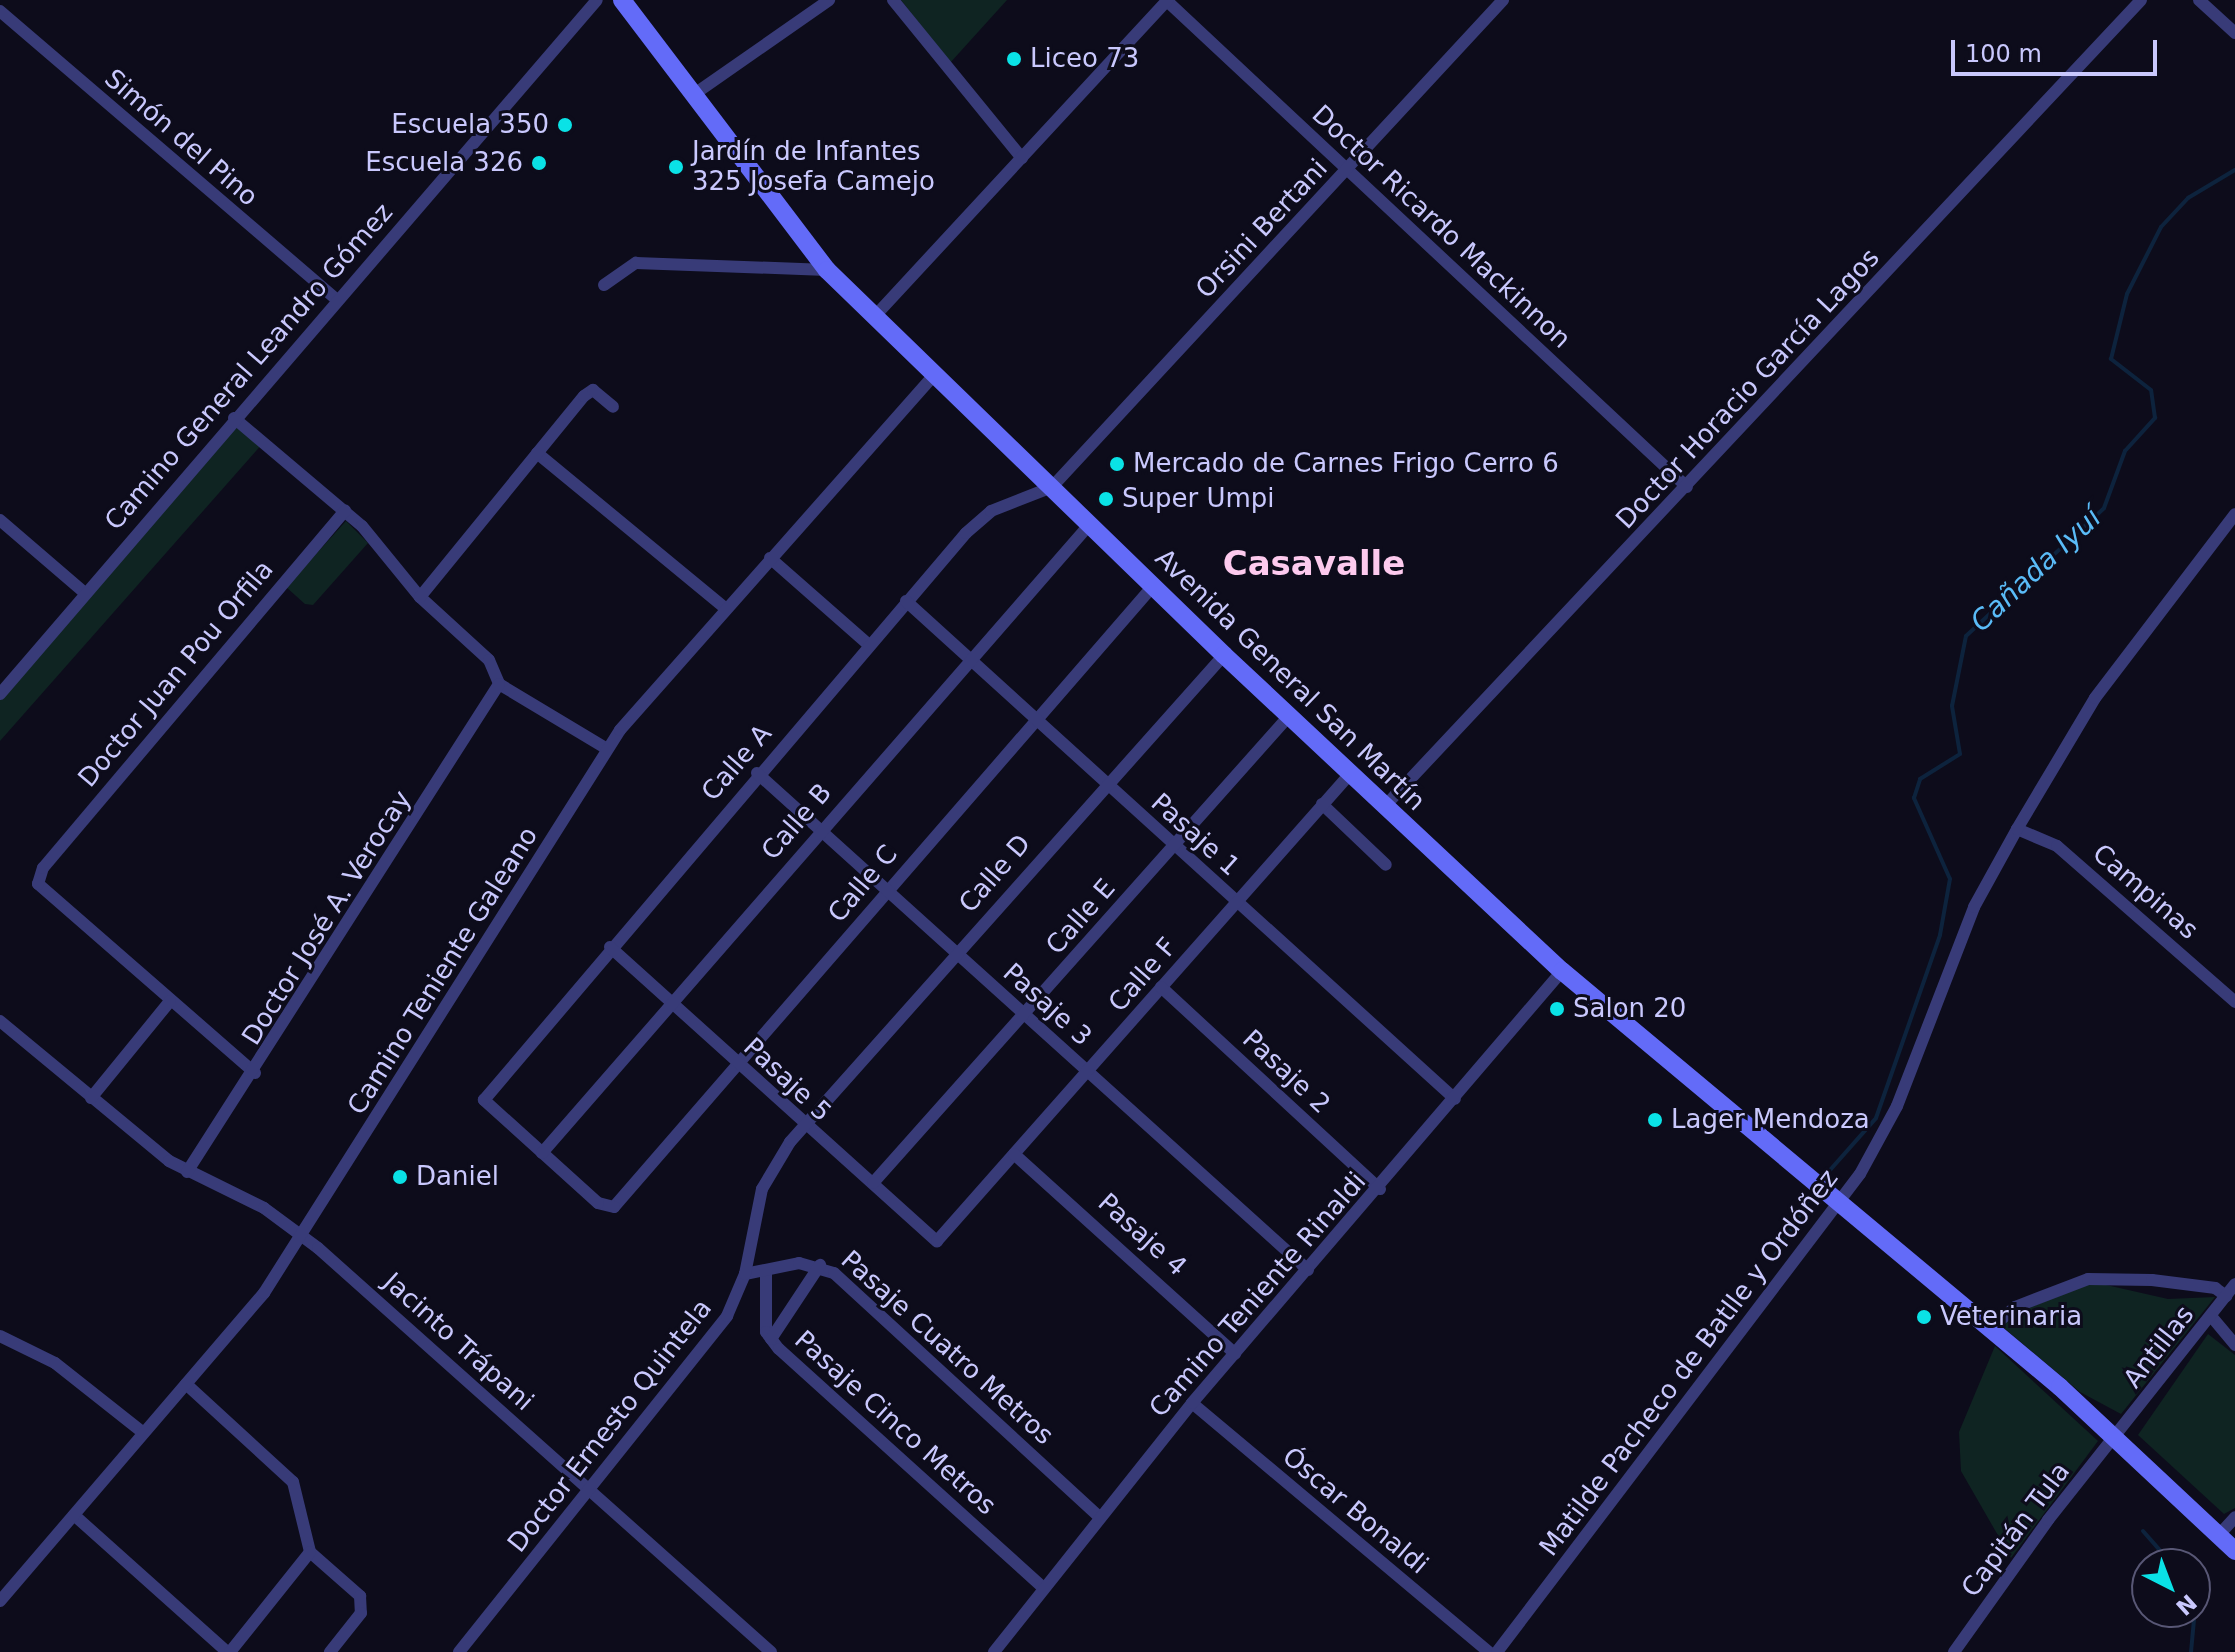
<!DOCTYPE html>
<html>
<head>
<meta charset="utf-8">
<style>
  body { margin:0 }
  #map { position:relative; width:2235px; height:1652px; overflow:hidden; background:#0d0c1b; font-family:"DejaVu Sans",sans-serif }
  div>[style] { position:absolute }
  .green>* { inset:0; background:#0f2422 }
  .stream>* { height:4px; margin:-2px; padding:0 2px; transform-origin:2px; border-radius:2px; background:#0d233d }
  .minor>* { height:12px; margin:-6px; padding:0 6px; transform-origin:6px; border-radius:6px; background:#383b78 }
  .secondary>* { height:18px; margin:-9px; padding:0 9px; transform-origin:9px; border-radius:9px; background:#636bf8 }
  .dots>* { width:22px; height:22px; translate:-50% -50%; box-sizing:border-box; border:4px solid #0d0c1b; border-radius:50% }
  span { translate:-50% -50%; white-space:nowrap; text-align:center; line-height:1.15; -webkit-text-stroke:6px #0d0c1b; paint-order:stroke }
  .poi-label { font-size:26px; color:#c9c8fd }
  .left { translate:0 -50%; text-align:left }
  .right { translate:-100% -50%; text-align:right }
  .street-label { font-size:26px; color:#c9c8fd }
  .water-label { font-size:28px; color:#5abcf8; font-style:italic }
  .district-label { font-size:34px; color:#fdcaee; font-weight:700 }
  .north { position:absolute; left:2131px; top:1548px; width:80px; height:80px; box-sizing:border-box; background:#0d0c1b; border:2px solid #585775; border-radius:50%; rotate:138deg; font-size:22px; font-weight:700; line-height:32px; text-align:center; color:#c9c8fd }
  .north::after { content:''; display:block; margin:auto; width:28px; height:36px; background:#0ae2e6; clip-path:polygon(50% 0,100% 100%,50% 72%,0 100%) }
  .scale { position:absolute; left:1951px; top:40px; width:206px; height:36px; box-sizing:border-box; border:4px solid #c9c8fd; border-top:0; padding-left:10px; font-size:24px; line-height:28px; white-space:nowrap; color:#c9c8fd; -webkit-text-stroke:6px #0d0c1b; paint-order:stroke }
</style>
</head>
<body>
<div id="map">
  <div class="green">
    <div style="clip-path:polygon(901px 0,1007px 0,950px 63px)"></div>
    <div style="clip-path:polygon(234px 418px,264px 442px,0 741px,0 694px)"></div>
    <div style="clip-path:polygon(346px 521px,368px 543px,313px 605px,305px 604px,286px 587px)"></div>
    <div style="clip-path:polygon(2093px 1282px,2168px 1299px,2215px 1297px,2121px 1414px,2080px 1392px,2003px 1327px,2007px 1317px)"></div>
    <div style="clip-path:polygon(2208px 1334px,2235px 1355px,2235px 1508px,2224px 1514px,2138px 1435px)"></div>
    <div style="clip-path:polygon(1995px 1346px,2098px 1441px,2011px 1558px,1961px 1471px,1959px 1432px)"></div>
  </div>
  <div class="stream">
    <div style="left:1823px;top:1178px;width:80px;rotate:-48.5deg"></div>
    <div style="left:1876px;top:1118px;width:194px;rotate:-70.7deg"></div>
    <div style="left:1940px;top:935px;width:57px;rotate:-79.9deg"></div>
    <div style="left:1950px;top:879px;width:89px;rotate:-114deg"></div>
    <div style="left:1914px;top:798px;width:20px;rotate:-72deg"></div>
    <div style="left:1920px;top:779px;width:47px;rotate:-32deg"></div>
    <div style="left:1960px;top:754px;width:49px;rotate:-99.5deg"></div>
    <div style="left:1952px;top:706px;width:71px;rotate:-78.7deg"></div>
    <div style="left:1966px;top:636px;width:188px;rotate:-42.8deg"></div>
    <div style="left:2104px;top:508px;width:61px;rotate:-69.8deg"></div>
    <div style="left:2125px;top:451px;width:45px;rotate:-47.7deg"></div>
    <div style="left:2155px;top:418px;width:28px;rotate:-98deg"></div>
    <div style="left:2151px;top:390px;width:51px;rotate:-142.2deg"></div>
    <div style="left:2111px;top:359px;width:67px;rotate:-76.2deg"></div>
    <div style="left:2127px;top:294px;width:75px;rotate:-63.1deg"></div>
    <div style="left:2161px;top:227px;width:40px;rotate:-47deg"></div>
    <div style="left:2188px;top:198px;width:55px;rotate:-30.8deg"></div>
    <div style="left:1773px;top:1259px;width:74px;rotate:-58.9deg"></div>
    <div style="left:2143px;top:1531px;width:44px;rotate:48.7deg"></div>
    <div style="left:2191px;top:1652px;width:43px;rotate:-84.7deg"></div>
  </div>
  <div class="minor">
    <div style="left:893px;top:0;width:204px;rotate:50.8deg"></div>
    <div style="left:1166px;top:0;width:713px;rotate:43.07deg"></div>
    <div style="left:2199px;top:0;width:49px;rotate:42.5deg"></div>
    <div style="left:0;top:11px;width:441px;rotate:40.6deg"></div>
    <div style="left:693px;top:95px;width:166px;rotate:-34.9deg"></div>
    <div style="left:604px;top:285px;width:39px;rotate:-35deg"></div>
    <div style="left:636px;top:263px;width:191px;rotate:2.1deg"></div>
    <div style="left:875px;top:316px;width:431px;rotate:-47.2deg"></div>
    <div style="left:234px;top:418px;width:167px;rotate:40.2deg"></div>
    <div style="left:362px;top:526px;width:92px;rotate:50.8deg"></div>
    <div style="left:420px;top:597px;width:93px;rotate:42.4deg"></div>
    <div style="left:489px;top:660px;width:26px;rotate:67deg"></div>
    <div style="left:499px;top:684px;width:126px;rotate:31deg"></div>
    <div style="left:537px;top:453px;width:245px;rotate:39.5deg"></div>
    <div style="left:0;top:520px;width:112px;rotate:40.7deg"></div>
    <div style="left:770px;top:558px;width:132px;rotate:41.3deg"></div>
    <div style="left:1153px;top:586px;width:822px;rotate:130.96deg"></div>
    <div style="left:614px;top:1207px;width:16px;rotate:-166deg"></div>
    <div style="left:598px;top:1203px;width:154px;rotate:-137.9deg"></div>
    <div style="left:484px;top:1100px;width:744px;rotate:-49.63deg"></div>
    <div style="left:966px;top:533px;width:33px;rotate:-41deg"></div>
    <div style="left:991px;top:511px;width:66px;rotate:-21.5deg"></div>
    <div style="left:1052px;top:487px;width:664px;rotate:-47.2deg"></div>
    <div style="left:420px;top:597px;width:259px;rotate:-50.8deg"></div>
    <div style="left:584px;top:396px;width:11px;rotate:-34deg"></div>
    <div style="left:593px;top:390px;width:26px;rotate:40deg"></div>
    <div style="left:906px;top:601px;width:741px;rotate:42.21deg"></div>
    <div style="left:0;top:694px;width:915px;rotate:-49.3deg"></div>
    <div style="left:757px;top:773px;width:742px;rotate:42.05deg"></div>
    <div style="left:1322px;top:804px;width:88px;rotate:43.6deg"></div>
    <div style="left:1385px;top:806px;width:1105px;rotate:-46.83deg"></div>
    <div style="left:2017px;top:829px;width:43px;rotate:23deg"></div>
    <div style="left:2057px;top:846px;width:237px;rotate:41.2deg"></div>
    <div style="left:610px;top:947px;width:440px;rotate:42deg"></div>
    <div style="left:937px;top:1241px;width:623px;rotate:-48.51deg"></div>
    <div style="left:1161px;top:987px;width:298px;rotate:42.7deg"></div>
    <div style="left:0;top:1021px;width:219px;rotate:39.6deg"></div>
    <div style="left:169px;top:1161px;width:106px;rotate:26.3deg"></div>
    <div style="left:264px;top:1208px;width:67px;rotate:36.5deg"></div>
    <div style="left:318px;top:1248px;width:607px;rotate:41.73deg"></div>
    <div style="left:255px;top:1073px;width:288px;rotate:-138.9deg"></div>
    <div style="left:38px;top:884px;width:17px;rotate:-73deg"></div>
    <div style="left:43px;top:868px;width:468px;rotate:-49.8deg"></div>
    <div style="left:91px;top:1098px;width:125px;rotate:-50.8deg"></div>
    <div style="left:542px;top:1153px;width:834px;rotate:-48.94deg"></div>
    <div style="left:1014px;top:1154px;width:298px;rotate:42.1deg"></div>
    <div style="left:187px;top:1172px;width:579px;rotate:-57.41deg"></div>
    <div style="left:873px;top:1183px;width:625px;rotate:-48.31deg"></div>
    <div style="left:766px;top:1270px;width:62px;rotate:90deg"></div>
    <div style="left:766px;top:1332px;width:21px;rotate:53deg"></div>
    <div style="left:779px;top:1349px;width:355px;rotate:42.1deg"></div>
    <div style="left:745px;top:1274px;width:55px;rotate:-11.5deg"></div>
    <div style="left:799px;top:1263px;width:36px;rotate:16deg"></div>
    <div style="left:834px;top:1273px;width:360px;rotate:42.6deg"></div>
    <div style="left:2211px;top:1316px;width:38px;rotate:50deg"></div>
    <div style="left:1990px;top:1329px;width:33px;rotate:-41deg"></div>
    <div style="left:2015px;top:1307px;width:78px;rotate:-21deg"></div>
    <div style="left:2088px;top:1279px;width:64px;rotate:0.9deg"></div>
    <div style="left:2152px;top:1280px;width:64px;rotate:7.2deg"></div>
    <div style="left:2215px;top:1288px;width:14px;rotate:36deg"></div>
    <div style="left:0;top:1336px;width:61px;rotate:26.1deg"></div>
    <div style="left:55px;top:1363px;width:110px;rotate:38.3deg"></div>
    <div style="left:771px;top:1339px;width:89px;rotate:-56.5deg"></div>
    <div style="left:186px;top:1384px;width:145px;rotate:42.5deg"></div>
    <div style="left:293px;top:1482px;width:72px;rotate:76.3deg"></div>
    <div style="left:310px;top:1552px;width:67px;rotate:41.3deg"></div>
    <div style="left:360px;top:1596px;width:17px;rotate:87deg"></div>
    <div style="left:361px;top:1613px;width:50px;rotate:128.5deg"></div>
    <div style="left:1192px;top:1403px;width:388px;rotate:40deg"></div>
    <div style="left:74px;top:1515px;width:205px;rotate:41.8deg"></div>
    <div style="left:2219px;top:1535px;width:24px;rotate:-48deg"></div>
    <div style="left:0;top:1601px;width:406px;rotate:-49.4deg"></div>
    <div style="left:264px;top:1293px;width:666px;rotate:-57.69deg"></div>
    <div style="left:620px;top:730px;width:475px;rotate:-48.5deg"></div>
    <div style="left:230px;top:1652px;width:128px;rotate:-51.3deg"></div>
    <div style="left:459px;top:1652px;width:430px;rotate:-51.4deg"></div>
    <div style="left:727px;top:1316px;width:46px;rotate:-66.8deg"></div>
    <div style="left:745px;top:1274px;width:87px;rotate:-78.7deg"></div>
    <div style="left:762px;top:1189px;width:55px;rotate:-59.2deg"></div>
    <div style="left:790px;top:1142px;width:652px;rotate:-48.29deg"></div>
    <div style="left:994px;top:1652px;width:318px;rotate:-51.5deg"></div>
    <div style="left:1192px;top:1403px;width:569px;rotate:-49.42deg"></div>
    <div style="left:1497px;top:1652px;width:600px;rotate:-52.79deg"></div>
    <div style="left:1860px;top:1174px;width:77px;rotate:-61.4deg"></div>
    <div style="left:1897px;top:1106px;width:213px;rotate:-68.8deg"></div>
    <div style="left:1974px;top:907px;width:89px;rotate:-61.1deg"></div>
    <div style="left:2017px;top:829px;width:152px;rotate:-59.2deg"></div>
    <div style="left:2095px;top:698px;width:231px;rotate:-52.7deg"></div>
    <div style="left:1954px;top:1652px;width:162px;rotate:-54.5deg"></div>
    <div style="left:2048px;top:1520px;width:301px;rotate:-51.6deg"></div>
  </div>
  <div class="secondary">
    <div style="left:622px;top:0;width:339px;rotate:52.8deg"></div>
    <div style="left:827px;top:270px;width:553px;rotate:44.12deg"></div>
    <div style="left:1224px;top:655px;width:463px;rotate:43.1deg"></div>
    <div style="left:1562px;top:971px;width:649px;rotate:39.87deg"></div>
    <div style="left:2060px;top:1387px;width:240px;rotate:43.1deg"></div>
  </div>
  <div class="dots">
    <div style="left:1014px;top:59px;background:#0ae2e6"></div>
    <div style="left:565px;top:125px;background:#0ae2e6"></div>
    <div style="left:539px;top:163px;background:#0ae2e6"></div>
    <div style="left:676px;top:167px;background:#0ae2e6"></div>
    <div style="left:1117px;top:464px;background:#0ae2e6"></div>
    <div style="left:1106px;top:499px;background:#0ae2e6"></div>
    <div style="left:1557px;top:1009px;background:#0ae2e6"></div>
    <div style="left:1655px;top:1120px;background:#0ae2e6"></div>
    <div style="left:400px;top:1177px;background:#0ae2e6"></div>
    <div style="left:1924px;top:1317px;background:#0ae2e6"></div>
  </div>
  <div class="poi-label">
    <span class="left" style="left:1030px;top:59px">Liceo 73</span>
    <span class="right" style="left:549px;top:125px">Escuela 350</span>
    <span class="left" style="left:692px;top:167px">Jardín de Infantes<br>325 Josefa Camejo</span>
    <span class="right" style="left:523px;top:163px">Escuela 326</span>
    <span class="left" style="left:1133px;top:464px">Mercado de Carnes Frigo Cerro 6</span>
    <span class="left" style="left:1122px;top:499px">Super Umpi</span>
    <span class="left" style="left:1573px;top:1009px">Salon 20</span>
    <span class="left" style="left:1671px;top:1120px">Lager Mendoza</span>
    <span class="left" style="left:416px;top:1177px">Daniel</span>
    <span class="left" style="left:1940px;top:1317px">Veterinaria</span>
  </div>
  <div class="street-label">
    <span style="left:181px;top:138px;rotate:41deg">Simón del Pino</span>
    <span style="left:1441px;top:227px;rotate:43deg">Doctor Ricardo Mackinnon</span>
    <span style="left:1262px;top:229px;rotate:-47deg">Orsini Bertani</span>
    <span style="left:249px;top:367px;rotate:-49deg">Camino General Leandro Gómez</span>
    <span style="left:1748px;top:389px;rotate:-47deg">Doctor Horacio García Lagos</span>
    <span style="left:176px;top:674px;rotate:-50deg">Doctor Juan Pou Orfila</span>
    <span style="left:1290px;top:680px;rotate:44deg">Avenida General San Martín</span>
    <span style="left:737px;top:763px;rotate:-49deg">Calle A</span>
    <span style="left:797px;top:822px;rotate:-49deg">Calle B</span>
    <span style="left:1195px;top:835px;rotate:42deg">Pasaje 1</span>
    <span style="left:995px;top:874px;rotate:-49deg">Calle D</span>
    <span style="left:863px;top:884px;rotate:-50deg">Calle C</span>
    <span style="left:2145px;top:892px;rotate:41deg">Campinas</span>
    <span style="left:1081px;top:917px;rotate:-49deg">Calle E</span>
    <span style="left:327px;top:918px;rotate:-58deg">Doctor José A. Verocay</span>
    <span style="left:443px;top:971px;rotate:-58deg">Camino Teniente Galeano</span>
    <span style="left:1143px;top:975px;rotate:-49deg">Calle F</span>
    <span style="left:1047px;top:1005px;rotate:42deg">Pasaje 3</span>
    <span style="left:1286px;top:1072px;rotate:43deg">Pasaje 2</span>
    <span style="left:787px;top:1080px;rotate:43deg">Pasaje 5</span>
    <span style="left:1142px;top:1235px;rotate:42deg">Pasaje 4</span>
    <span style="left:1258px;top:1295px;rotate:-49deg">Camino Teniente Rinaldi</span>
    <span style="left:458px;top:1342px;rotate:42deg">Jacinto Trápani</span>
    <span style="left:2159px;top:1347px;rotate:-52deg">Antillas</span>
    <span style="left:947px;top:1348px;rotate:42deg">Pasaje Cuatro Metros</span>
    <span style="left:1689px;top:1363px;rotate:-53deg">Matilde Pacheco de Batlle y Ordóñez</span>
    <span style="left:895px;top:1423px;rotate:42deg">Pasaje Cinco Metros</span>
    <span style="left:610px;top:1426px;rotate:-52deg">Doctor Ernesto Quintela</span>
    <span style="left:1355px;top:1511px;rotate:40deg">Óscar Bonaldi</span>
    <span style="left:2016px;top:1530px;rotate:-53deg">Capitán Tula</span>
  </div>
  <div class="water-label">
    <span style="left:2036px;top:570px;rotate:-43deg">Cañada Iyuí</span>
  </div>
  <div class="district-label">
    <span style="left:1314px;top:564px">Casavalle</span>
  </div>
  <div class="north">N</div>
  <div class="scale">100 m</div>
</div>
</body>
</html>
